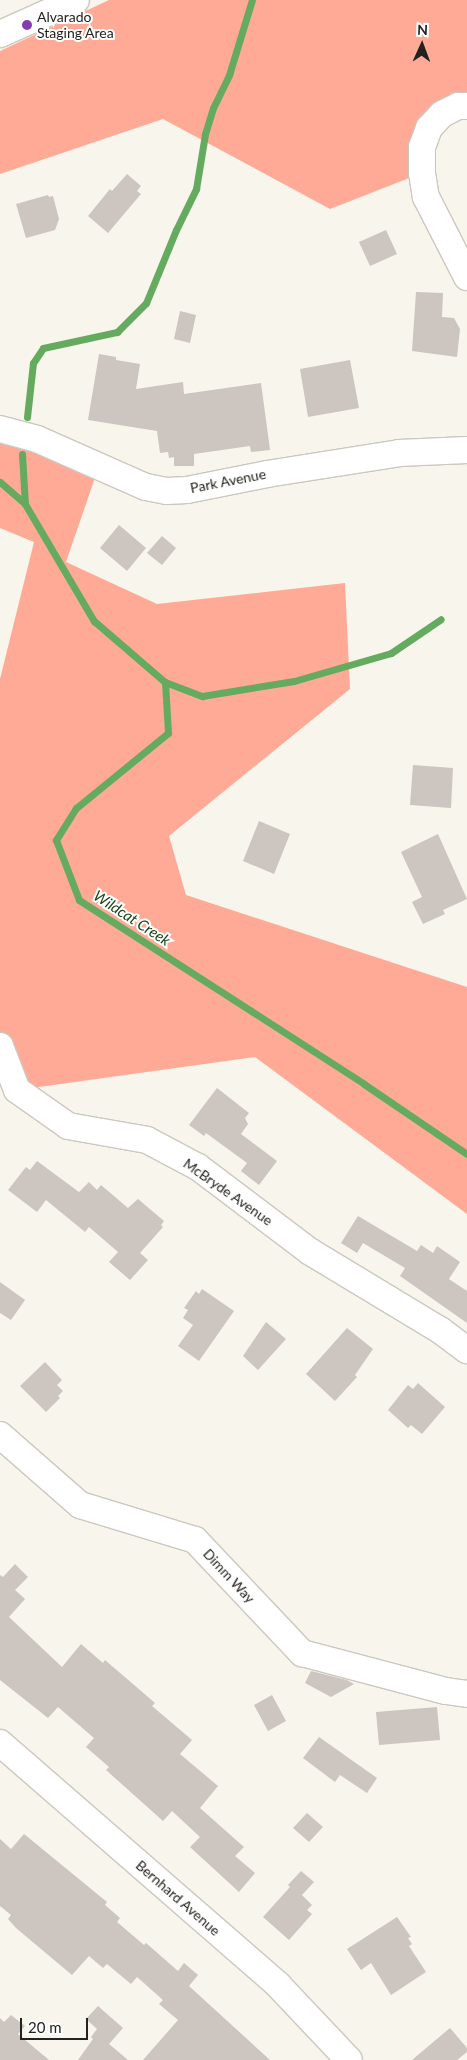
<!DOCTYPE html>
<html>
<head>
<meta charset="utf-8">
<style>
  body { margin:0 }
  #map { position:relative; width:467px; height:2060px; overflow:hidden; background:#f8f5ec; font-family:Lato,sans-serif }
  div>[style] { position:absolute }
  .forest>* { inset:0; background:#feaa97 }
  .stream>* { height:7px; margin:-3.5px; padding:0 3.5px; transform-origin:3.5px; border-radius:3.5px; background:#64aa5f }
  .building>* { inset:0; background:#cdc5bf }
  .roads { filter:drop-shadow(1px 0 #ccc8c0) drop-shadow(-1px 0 #ccc8c0) drop-shadow(0 1px #ccc8c0) drop-shadow(0 -1px #ccc8c0) }
  .minor>* { height:26px; margin:-13px; padding:0 13px; transform-origin:13px; border-radius:13px; background:#fff }
  .dots>* { width:14px; height:14px; translate:-50% -50%; box-sizing:border-box; border:2px solid #fff; border-radius:50% }
  span { translate:-50% -50%; white-space:nowrap; text-align:center; line-height:1.15; -webkit-text-stroke:4px #fff; paint-order:stroke }
  .poi-label { font-size:14px; color:#23221e }
  .left { translate:0 -50%; text-align:left }
  .street-label { font-size:14px; color:#23221e }
  .water-label { font-size:15px; color:#174614; font-style:italic }
  .north { position:absolute; left:397px; top:20px; width:50px; height:50px; -webkit-text-stroke:4px #fff; paint-order:stroke; rotate:2deg; font-size:14px; font-weight:700; line-height:20px; text-align:center; color:#23221e }
  .north::after { content:''; display:block; margin:auto; width:18px; height:22px; background:#23221e; clip-path:polygon(50% 0,100% 100%,50% 72%,0 100%) }
  .scale { position:absolute; left:20px; top:2018px; width:68px; height:22px; box-sizing:border-box; border:2px solid #23221e; border-top:0; padding-left:6px; font-size:15px; line-height:18px; white-space:nowrap; color:#23221e; -webkit-text-stroke:4px #fff; paint-order:stroke }
</style>
</head>
<body>
<div id="map">
  <div class="forest">
    <div style="clip-path:polygon(109px 0,467px 0,467px 106px,442px 114px,422px 173px,330px 209px,163px 119px,0 174px,0 51px)"></div>
    <div style="clip-path:polygon(0 429px,99px 466px,66px 562px,157px 604px,345px 583px,350px 689px,169px 836px,186px 895px,467px 987px,467px 1214px,255px 1057px,17px 1090px,0 1046px,0 679px,34px 542px,0 528px)"></div>
  </div>
  <div class="stream">
    <div style="left:27px;top:417px;width:54px;rotate:-83.7deg"></div>
    <div style="left:33px;top:363px;width:18px;rotate:-56deg"></div>
    <div style="left:43px;top:348px;width:76px;rotate:-12.2deg"></div>
    <div style="left:117px;top:332px;width:41px;rotate:-45deg"></div>
    <div style="left:146px;top:303px;width:79px;rotate:-67.7deg"></div>
    <div style="left:176px;top:230px;width:46px;rotate:-64deg"></div>
    <div style="left:196px;top:189px;width:56px;rotate:-80.7deg"></div>
    <div style="left:205px;top:134px;width:27px;rotate:-73deg"></div>
    <div style="left:213px;top:108px;width:37px;rotate:-64deg"></div>
    <div style="left:229px;top:75px;width:78px;rotate:-73deg"></div>
    <div style="left:22px;top:454px;width:50px;rotate:86.6deg"></div>
    <div style="left:0;top:482px;width:33px;rotate:41deg"></div>
    <div style="left:25px;top:504px;width:136px;rotate:59.5deg"></div>
    <div style="left:94px;top:621px;width:94px;rotate:40.7deg"></div>
    <div style="left:165px;top:682px;width:51px;rotate:86.6deg"></div>
    <div style="left:168px;top:733px;width:119px;rotate:140.8deg"></div>
    <div style="left:76px;top:808px;width:38px;rotate:122deg"></div>
    <div style="left:56px;top:840px;width:64px;rotate:69deg"></div>
    <div style="left:79px;top:900px;width:339px;rotate:32.8deg"></div>
    <div style="left:364px;top:1084px;width:125px;rotate:34.2deg"></div>
    <div style="left:165px;top:682px;width:40px;rotate:21deg"></div>
    <div style="left:202px;top:696px;width:93px;rotate:-9.3deg"></div>
    <div style="left:294px;top:681px;width:101px;rotate:-16.1deg"></div>
    <div style="left:391px;top:653px;width:60px;rotate:-34.2deg"></div>
  </div>
  <div class="building">
    <div style="clip-path:polygon(127px 174px,141px 186px,137px 191px,141px 194px,108px 233px,88px 216px,110px 189px,112px 191px)"></div>
    <div style="clip-path:polygon(48px 195px,49px 197px,53px 196px,59px 219px,55px 230px,26px 238px,16px 204px)"></div>
    <div style="clip-path:polygon(386px 230px,397px 254px,370px 266px,359px 242px)"></div>
    <div style="clip-path:polygon(416px 292px,443px 293px,442px 317px,454px 318px,460px 329px,457px 357px,412px 351px)"></div>
    <div style="clip-path:polygon(180px 311px,196px 315px,190px 343px,174px 339px)"></div>
    <div style="clip-path:polygon(99px 354px,116px 357px,116px 360px,140px 364px,136px 389px,183px 382px,184px 394px,261px 383px,270px 450px,251px 452px,250px 446px,194px 454px,194px 466px,174px 466px,174px 457px,169px 458px,168px 452px,160px 453px,157px 431px,88px 420px)"></div>
    <div style="clip-path:polygon(350px 360px,359px 408px,308px 417px,300px 369px)"></div>
    <div style="clip-path:polygon(119px 525px,146px 548px,127px 571px,100px 548px)"></div>
    <div style="clip-path:polygon(162px 536px,176px 548px,162px 565px,147px 553px)"></div>
    <div style="clip-path:polygon(413px 765px,453px 768px,451px 808px,410px 805px)"></div>
    <div style="clip-path:polygon(259px 821px,290px 834px,274px 874px,243px 861px)"></div>
    <div style="clip-path:polygon(438px 834px,467px 899px,443px 910px,445px 914px,423px 924px,412px 902px,422px 897px,401px 852px)"></div>
    <div style="clip-path:polygon(217px 1088px,249px 1113px,245px 1118px,248px 1124px,241px 1134px,277px 1161px,259px 1185px,241px 1171px,247px 1163px,206px 1133px,204px 1136px,189px 1125px)"></div>
    <div style="clip-path:polygon(37px 1161px,79px 1192px,89px 1182px,97px 1190px,101px 1185px,128px 1208px,138px 1199px,164px 1221px,161px 1225px,163px 1227px,140px 1253px,148px 1260px,130px 1280px,109px 1262px,118px 1252px,89px 1227px,85px 1232px,46px 1200px,37px 1212px,8px 1190px,26px 1167px,30px 1170px)"></div>
    <div style="clip-path:polygon(358px 1216px,417px 1251px,421px 1245px,433px 1253px,437px 1246px,460px 1262px,449px 1279px,467px 1291px,467px 1323px,400px 1276px,405px 1268px,363px 1243px,357px 1253px,341px 1243px)"></div>
    <div style="clip-path:polygon(0 1282px,25px 1300px,11px 1320px,0 1313px)"></div>
    <div style="clip-path:polygon(202px 1289px,234px 1311px,199px 1361px,178px 1346px,193px 1325px,183px 1318px,188px 1310px,184px 1308px,196px 1291px,199px 1294px)"></div>
    <div style="clip-path:polygon(266px 1322px,286px 1339px,258px 1370px,243px 1356px)"></div>
    <div style="clip-path:polygon(347px 1328px,373px 1349px,355px 1375px,357px 1377px,335px 1401px,306px 1374px)"></div>
    <div style="clip-path:polygon(45px 1362px,62px 1380px,57px 1385px,63px 1391px,58px 1396px,60px 1398px,46px 1412px,20px 1386px)"></div>
    <div style="clip-path:polygon(418px 1383px,445px 1407px,422px 1434px,411px 1425px,408px 1428px,388px 1410px,408px 1385px,413px 1389px)"></div>
    <div style="clip-path:polygon(15px 1564px,28px 1577px,15px 1590px,25px 1599px,9px 1617px,62px 1667px,81px 1644px,103px 1663px,105px 1660px,155px 1703px,152px 1706px,192px 1740px,180px 1754px,218px 1786px,200px 1808px,244px 1847px,235px 1856px,255px 1873px,239px 1892px,190px 1847px,200px 1837px,172px 1811px,163px 1821px,106px 1770px,109px 1767px,86px 1747px,94px 1738px,58px 1707px,48px 1718px,0 1680px,0 1575px,3px 1577px)"></div>
    <div style="clip-path:polygon(311px 1671px,347px 1680px,354px 1684px,331px 1697px,305px 1683px)"></div>
    <div style="clip-path:polygon(272px 1695px,286px 1721px,268px 1731px,254px 1705px)"></div>
    <div style="clip-path:polygon(437px 1707px,440px 1740px,379px 1745px,376px 1712px)"></div>
    <div style="clip-path:polygon(319px 1737px,377px 1778px,367px 1793px,340px 1775px,335px 1782px,303px 1758px)"></div>
    <div style="clip-path:polygon(307px 1813px,323px 1827px,309px 1842px,293px 1828px)"></div>
    <div style="clip-path:polygon(24px 1834px,107px 1902px,105px 1905px,120px 1918px,117px 1922px,144px 1945px,146px 1943px,178px 1971px,184px 1963px,198px 1975px,189px 1986px,270px 2060px,143px 2060px,178px 2020px,159px 2004px,163px 2000px,137px 1977px,131px 1984px,107px 1964px,103px 1968px,89px 1956px,72px 1975px,16px 1928px,8px 1919px,11px 1915px,0 1906px,0 1839px,11px 1849px)"></div>
    <div style="clip-path:polygon(301px 1871px,314px 1882px,302px 1895px,312px 1905px,307px 1910px,312px 1914px,289px 1940px,263px 1917px,290px 1887px,288px 1885px)"></div>
    <div style="clip-path:polygon(397px 1917px,411px 1937px,408px 1938px,412px 1944px,409px 1946px,426px 1972px,391px 1995px,371px 1963px,361px 1970px,347px 1949px)"></div>
    <div style="clip-path:polygon(98px 2006px,123px 2028px,109px 2044px,128px 2060px,78px 2060px,93px 2039px,91px 2037px,97px 2029px,86px 2019px)"></div>
    <div style="clip-path:polygon(11px 2015px,25px 2026px,18px 2034px,49px 2060px,0 2060px,0 2018px,4px 2022px)"></div>
    <div style="clip-path:polygon(450px 2028px,467px 2048px,467px 2052px,457px 2060px,412px 2060px)"></div>
  </div>
  <div class="roads">
    <div class="minor">
      <div style="left:0;top:34px;width:83px;rotate:-24.1deg"></div>
      <div style="left:467px;top:106px;width:9px;rotate:180deg"></div>
      <div style="left:458px;top:106px;width:18px;rotate:153deg"></div>
      <div style="left:442px;top:114px;width:19px;rotate:133deg"></div>
      <div style="left:429px;top:128px;width:20px;rotate:110deg"></div>
      <div style="left:422px;top:147px;width:26px;rotate:90deg"></div>
      <div style="left:422px;top:173px;width:24px;rotate:81deg"></div>
      <div style="left:426px;top:197px;width:90px;rotate:62.9deg"></div>
      <div style="left:0;top:429px;width:38px;rotate:15deg"></div>
      <div style="left:37px;top:439px;width:119px;rotate:23.8deg"></div>
      <div style="left:146px;top:487px;width:21px;rotate:11deg"></div>
      <div style="left:167px;top:491px;width:20px;rotate:-3deg"></div>
      <div style="left:187px;top:490px;width:82px;rotate:-11.3deg"></div>
      <div style="left:267px;top:474px;width:134px;rotate:-9deg"></div>
      <div style="left:399px;top:453px;width:68px;rotate:-2.5deg"></div>
      <div style="left:0;top:1046px;width:47px;rotate:68.9deg"></div>
      <div style="left:17px;top:1090px;width:62px;rotate:35.2deg"></div>
      <div style="left:68px;top:1126px;width:80px;rotate:10deg"></div>
      <div style="left:147px;top:1140px;width:58px;rotate:27.9deg"></div>
      <div style="left:198px;top:1167px;width:139px;rotate:37.1deg"></div>
      <div style="left:309px;top:1251px;width:153px;rotate:31.1deg"></div>
      <div style="left:440px;top:1330px;width:34px;rotate:37deg"></div>
      <div style="left:0;top:1435px;width:106px;rotate:41.2deg"></div>
      <div style="left:80px;top:1505px;width:120px;rotate:16.9deg"></div>
      <div style="left:195px;top:1540px;width:156px;rotate:46.6deg"></div>
      <div style="left:302px;top:1653px;width:149px;rotate:14.8deg"></div>
      <div style="left:446px;top:1691px;width:21px;rotate:8deg"></div>
      <div style="left:0;top:1743px;width:369px;rotate:41deg"></div>
      <div style="left:278px;top:1985px;width:103px;rotate:46.6deg"></div>
    </div>
  </div>
  <div class="dots">
    <div style="left:27px;top:25px;background:#863cae"></div>
  </div>
  <div class="poi-label">
    <span class="left" style="left:37px;top:25px">Alvarado<br>Staging Area</span>
  </div>
  <div class="street-label">
    <span style="left:228px;top:481px;rotate:-11deg">Park Avenue</span>
    <span style="left:228px;top:1192px;rotate:35deg">McBryde Avenue</span>
    <span style="left:229px;top:1576px;rotate:47deg">Dimm Way</span>
    <span style="left:178px;top:1898px;rotate:41deg">Bernhard Avenue</span>
  </div>
  <div class="water-label">
    <span style="left:132px;top:918px;rotate:33deg">Wildcat Creek</span>
  </div>
  <div class="north">N</div>
  <div class="scale">20 m</div>
</div>
</body>
</html>
